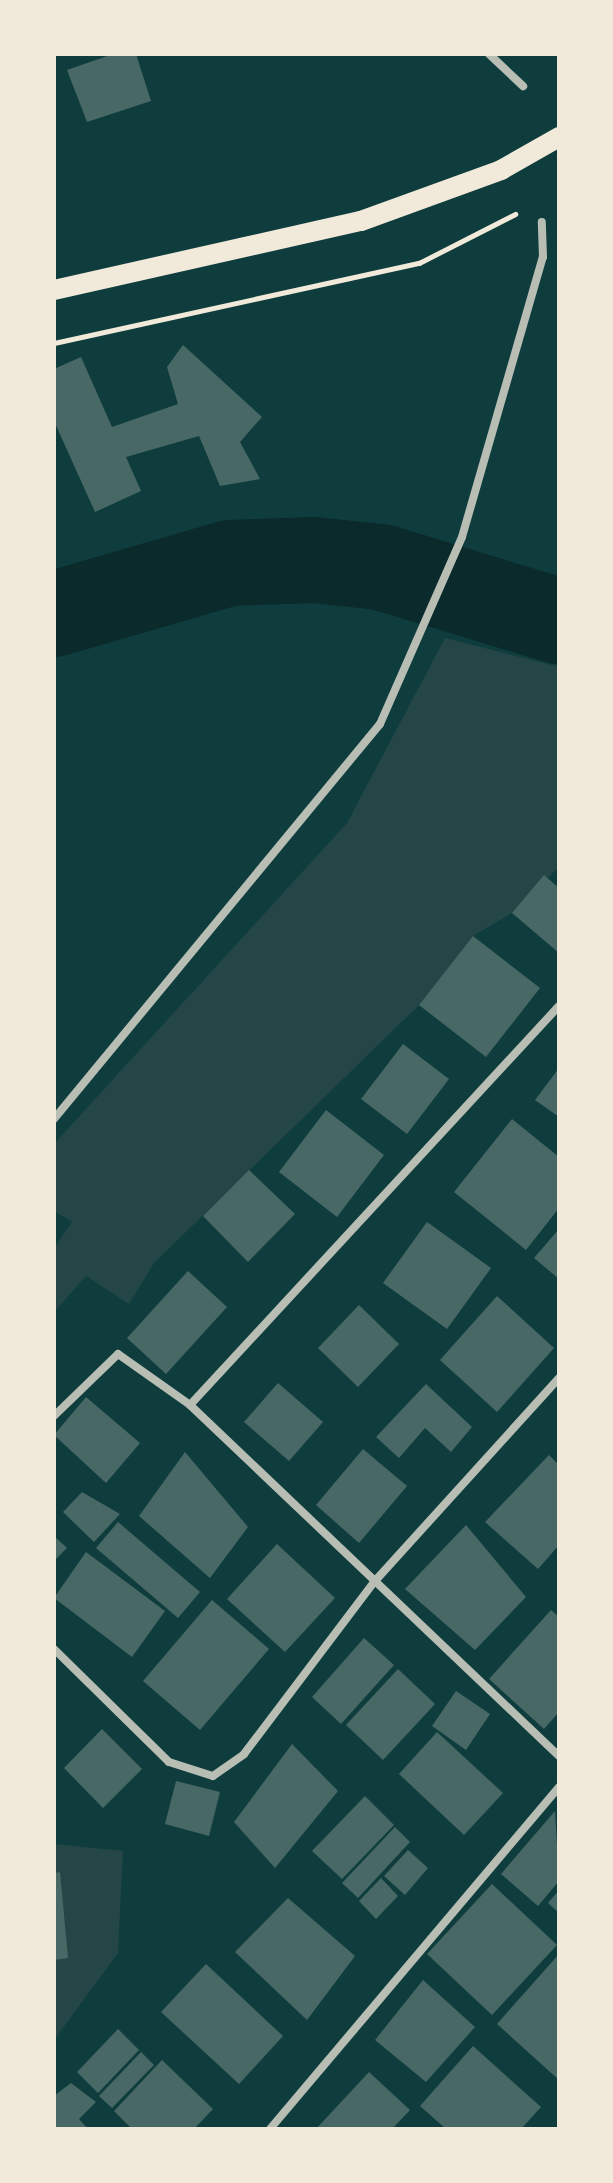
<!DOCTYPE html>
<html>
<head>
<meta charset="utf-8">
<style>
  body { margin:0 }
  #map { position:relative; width:613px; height:2183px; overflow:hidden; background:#0f3d3e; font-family:"DejaVu Sans",sans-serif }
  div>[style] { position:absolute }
  .green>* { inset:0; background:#244646 }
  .river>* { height:86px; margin:-43px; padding:0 43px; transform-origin:43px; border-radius:43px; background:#0a2a2b }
  .building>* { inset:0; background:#486865 }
  .path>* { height:5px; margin:-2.5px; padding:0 2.5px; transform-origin:2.5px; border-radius:2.5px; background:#f1e9da }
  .minor>* { height:8px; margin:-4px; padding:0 4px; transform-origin:4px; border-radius:4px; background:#b8beb3 }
  .primary>* { height:20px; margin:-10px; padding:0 10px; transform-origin:10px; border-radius:10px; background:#f1e9da }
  span { translate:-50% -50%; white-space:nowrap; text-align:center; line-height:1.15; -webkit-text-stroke:6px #f1e9da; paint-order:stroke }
  .frame { position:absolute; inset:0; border:56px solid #f1e9da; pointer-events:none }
</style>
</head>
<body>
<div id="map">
  <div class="green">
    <div style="clip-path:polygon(445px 638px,559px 667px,559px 867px,512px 913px,473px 936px,419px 1005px,154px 1263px,129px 1304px,86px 1276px,54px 1312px,54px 1248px,72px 1222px,54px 1211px,54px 1144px,347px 823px)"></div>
    <div style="clip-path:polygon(54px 1844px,123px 1851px,118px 1953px,54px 2040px)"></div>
  </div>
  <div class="river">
    <div style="left:54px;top:614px;width:183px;rotate:-16.2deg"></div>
    <div style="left:230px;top:563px;width:83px;rotate:-2.1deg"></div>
    <div style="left:313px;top:560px;width:68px;rotate:5.9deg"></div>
    <div style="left:381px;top:567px;width:186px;rotate:16.9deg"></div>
  </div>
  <div class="building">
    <div style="clip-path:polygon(113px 54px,136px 54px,151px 101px,87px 122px,67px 70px)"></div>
    <div style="clip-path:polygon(183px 345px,262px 417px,240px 442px,260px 479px,220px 486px,199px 436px,126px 457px,141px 491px,95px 512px,54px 421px,54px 369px,81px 357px,112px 427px,178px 404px,167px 367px)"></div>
    <div style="clip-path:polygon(544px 875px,559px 888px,559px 953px,512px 913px)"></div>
    <div style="clip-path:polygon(473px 936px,540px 988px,486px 1057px,419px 1005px)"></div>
    <div style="clip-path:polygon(403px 1044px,449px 1079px,407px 1134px,361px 1099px)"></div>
    <div style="clip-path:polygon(559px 1068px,559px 1117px,535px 1100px)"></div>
    <div style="clip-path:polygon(326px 1110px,384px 1155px,337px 1217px,279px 1172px)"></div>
    <div style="clip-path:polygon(512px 1119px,559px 1157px,559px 1208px,526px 1250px,454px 1192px)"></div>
    <div style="clip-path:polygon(249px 1170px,295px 1214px,248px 1262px,203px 1216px)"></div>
    <div style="clip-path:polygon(427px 1222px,491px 1268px,447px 1329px,383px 1283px)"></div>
    <div style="clip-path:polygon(559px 1229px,559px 1279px,534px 1258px)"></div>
    <div style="clip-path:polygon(188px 1271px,227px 1307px,166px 1374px,127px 1338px)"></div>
    <div style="clip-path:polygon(497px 1296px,554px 1348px,497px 1412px,440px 1360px)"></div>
    <div style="clip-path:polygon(359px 1305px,399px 1344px,358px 1387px,318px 1348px)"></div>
    <div style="clip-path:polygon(278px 1383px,323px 1422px,289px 1461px,244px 1422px)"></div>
    <div style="clip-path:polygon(426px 1384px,472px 1427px,451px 1452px,425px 1428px,399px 1458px,376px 1437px)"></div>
    <div style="clip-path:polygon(86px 1397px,140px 1443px,106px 1483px,54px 1435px)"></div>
    <div style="clip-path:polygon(363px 1449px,407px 1486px,359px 1543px,316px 1505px)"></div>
    <div style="clip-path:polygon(185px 1452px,248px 1527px,210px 1578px,139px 1516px)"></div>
    <div style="clip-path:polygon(549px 1455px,559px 1465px,559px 1545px,538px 1569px,485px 1522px)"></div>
    <div style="clip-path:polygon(82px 1492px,120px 1514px,94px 1542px,63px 1512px)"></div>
    <div style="clip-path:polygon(118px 1522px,200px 1592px,178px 1618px,96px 1548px)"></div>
    <div style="clip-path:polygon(466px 1525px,526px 1597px,475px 1650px,405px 1589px)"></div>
    <div style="clip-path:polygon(54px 1536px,67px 1548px,54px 1561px)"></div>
    <div style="clip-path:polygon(277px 1544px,335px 1598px,285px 1652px,227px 1599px)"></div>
    <div style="clip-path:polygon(86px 1552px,165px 1611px,132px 1657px,54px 1598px)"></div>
    <div style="clip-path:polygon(212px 1600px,269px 1649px,200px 1730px,143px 1681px)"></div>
    <div style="clip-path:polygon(551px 1610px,559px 1617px,559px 1712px,544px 1729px,489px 1679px)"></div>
    <div style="clip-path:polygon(364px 1638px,394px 1665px,341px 1724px,312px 1697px)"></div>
    <div style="clip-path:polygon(398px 1669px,435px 1704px,383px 1760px,346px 1725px)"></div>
    <div style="clip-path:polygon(456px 1691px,490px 1714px,466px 1750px,432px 1726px)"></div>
    <div style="clip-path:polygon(102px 1729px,142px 1769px,103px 1808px,64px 1768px)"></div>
    <div style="clip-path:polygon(437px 1732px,503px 1793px,464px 1835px,399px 1774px)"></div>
    <div style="clip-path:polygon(292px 1744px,338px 1791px,275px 1868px,234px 1822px)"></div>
    <div style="clip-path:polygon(176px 1781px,220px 1792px,209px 1836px,165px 1824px)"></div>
    <div style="clip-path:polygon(365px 1796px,394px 1825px,342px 1879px,312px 1851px)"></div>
    <div style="clip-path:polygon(555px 1811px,559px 1881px,538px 1906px,501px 1874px)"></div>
    <div style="clip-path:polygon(395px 1827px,410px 1842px,358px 1898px,342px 1883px)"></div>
    <div style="clip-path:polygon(408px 1850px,428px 1868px,405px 1895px,384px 1876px)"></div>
    <div style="clip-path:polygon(60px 1872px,68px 1958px,54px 1960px,54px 1873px)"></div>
    <div style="clip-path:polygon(381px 1878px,398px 1896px,376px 1919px,359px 1901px)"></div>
    <div style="clip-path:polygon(492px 1884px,557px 1945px,492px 2015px,427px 1954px)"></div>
    <div style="clip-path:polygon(559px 1890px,559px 1913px,548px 1903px)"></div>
    <div style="clip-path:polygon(288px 1898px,355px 1956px,307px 2020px,235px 1952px)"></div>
    <div style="clip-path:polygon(559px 1954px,559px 2080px,497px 2024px)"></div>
    <div style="clip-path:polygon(206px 1964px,283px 2036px,239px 2084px,161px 2012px)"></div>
    <div style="clip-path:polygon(423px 1980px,475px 2027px,426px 2082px,375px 2040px)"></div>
    <div style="clip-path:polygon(118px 2029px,139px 2050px,98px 2093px,77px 2072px)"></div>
    <div style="clip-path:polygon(473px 2046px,541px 2107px,521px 2129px,446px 2129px,420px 2106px)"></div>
    <div style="clip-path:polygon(141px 2052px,154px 2065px,112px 2108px,99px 2096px)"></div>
    <div style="clip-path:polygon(162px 2060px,213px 2109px,194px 2129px,132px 2129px,114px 2111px)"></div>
    <div style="clip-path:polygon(369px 2072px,410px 2110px,392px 2129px,316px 2129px)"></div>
    <div style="clip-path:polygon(71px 2083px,96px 2102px,79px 2119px,88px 2129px,54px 2129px,54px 2096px)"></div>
  </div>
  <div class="path">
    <div style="left:54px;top:343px;width:374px;rotate:-12.4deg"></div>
    <div style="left:419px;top:263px;width:108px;rotate:-27deg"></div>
  </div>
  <div class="minor">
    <div style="left:489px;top:54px;width:47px;rotate:43.3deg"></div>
    <div style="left:54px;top:1119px;width:512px;rotate:-50.47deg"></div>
    <div style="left:380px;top:724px;width:204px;rotate:-66.3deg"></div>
    <div style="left:462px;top:537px;width:291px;rotate:-73.9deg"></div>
    <div style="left:543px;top:257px;width:35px;rotate:-92deg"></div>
    <div style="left:190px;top:1405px;width:543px;rotate:-47.24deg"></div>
    <div style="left:54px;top:1416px;width:89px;rotate:-44.1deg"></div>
    <div style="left:118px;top:1354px;width:88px;rotate:35.3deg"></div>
    <div style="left:190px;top:1405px;width:509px;rotate:43.57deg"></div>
    <div style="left:54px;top:1649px;width:161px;rotate:44.5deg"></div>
    <div style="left:169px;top:1762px;width:46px;rotate:17.7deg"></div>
    <div style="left:213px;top:1776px;width:38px;rotate:-35deg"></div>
    <div style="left:244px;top:1754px;width:217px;rotate:-52.9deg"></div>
    <div style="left:375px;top:1581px;width:274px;rotate:-47.8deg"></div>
    <div style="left:270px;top:2129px;width:448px;rotate:-49.8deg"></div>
  </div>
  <div class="primary">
    <div style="left:54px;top:290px;width:315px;rotate:-12.7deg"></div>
    <div style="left:361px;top:221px;width:149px;rotate:-20deg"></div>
    <div style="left:501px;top:170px;width:67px;rotate:-29.6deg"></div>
  </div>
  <div class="frame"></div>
</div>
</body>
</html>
